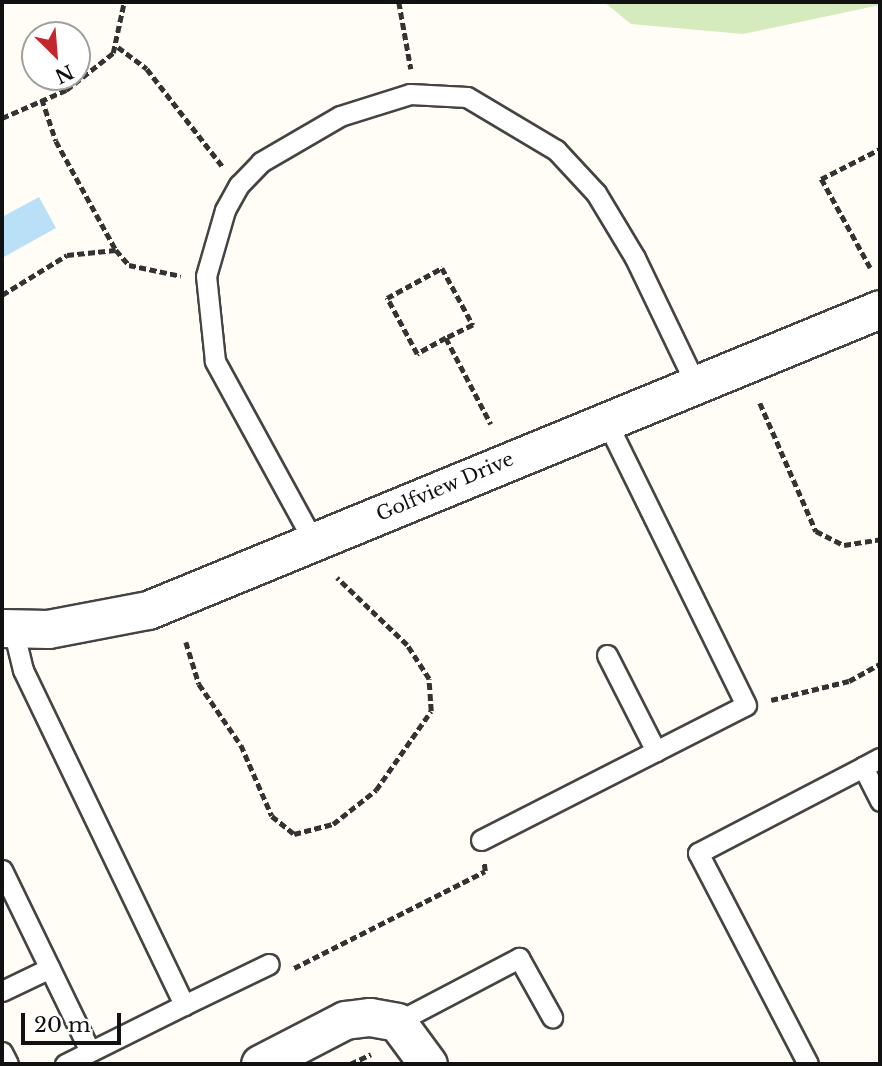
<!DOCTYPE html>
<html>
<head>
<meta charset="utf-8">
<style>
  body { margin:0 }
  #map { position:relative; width:882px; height:1066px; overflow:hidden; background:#fffdf5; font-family:"Libre Baskerville",serif }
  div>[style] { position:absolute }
  .green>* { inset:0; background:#d5ebbd }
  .water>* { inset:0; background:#b9e0f7 }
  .path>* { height:4.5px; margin-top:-2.25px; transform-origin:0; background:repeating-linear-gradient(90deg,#333 0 7px,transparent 0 10.5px) }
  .roads { filter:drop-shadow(2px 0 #444) drop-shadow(-2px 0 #444) drop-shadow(0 2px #444) drop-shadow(0 -2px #444) }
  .service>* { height:19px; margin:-9.5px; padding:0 9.5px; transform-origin:9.5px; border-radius:9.5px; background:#fff }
  .minor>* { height:37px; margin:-18.5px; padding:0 18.5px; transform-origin:18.5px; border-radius:18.5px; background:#fff }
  span { translate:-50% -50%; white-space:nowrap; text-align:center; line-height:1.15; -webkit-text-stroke:7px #fff; paint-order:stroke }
  .street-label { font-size:19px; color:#111 }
  .frame { position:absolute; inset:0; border:4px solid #111; pointer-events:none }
  .north { position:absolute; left:21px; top:21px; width:70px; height:70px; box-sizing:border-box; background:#fff; border:2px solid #a0a0a0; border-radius:50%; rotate:155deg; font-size:19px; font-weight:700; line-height:28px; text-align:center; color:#111 }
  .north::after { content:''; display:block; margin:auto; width:24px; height:32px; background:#c4262e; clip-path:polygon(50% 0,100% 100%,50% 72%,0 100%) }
  .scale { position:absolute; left:21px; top:1013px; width:100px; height:32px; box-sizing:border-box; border:4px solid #111; border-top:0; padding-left:9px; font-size:21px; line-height:24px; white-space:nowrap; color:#111; -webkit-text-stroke:5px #fff; paint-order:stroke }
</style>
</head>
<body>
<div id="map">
  <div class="green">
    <div style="clip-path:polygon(604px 2px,880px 2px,880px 5px,743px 34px,631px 24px)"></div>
  </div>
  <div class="water">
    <div style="clip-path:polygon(39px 197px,56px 228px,2px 258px,2px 217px)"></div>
  </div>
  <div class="path">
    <div style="left:399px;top:2px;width:68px;rotate:79.8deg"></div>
    <div style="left:118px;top:47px;width:36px;rotate:37deg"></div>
    <div style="left:147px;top:69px;width:124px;rotate:52.2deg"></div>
    <div style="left:42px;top:99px;width:44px;rotate:71.6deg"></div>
    <div style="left:56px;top:141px;width:124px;rotate:61.2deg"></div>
    <div style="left:2px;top:118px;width:70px;rotate:-23.6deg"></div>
    <div style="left:66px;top:90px;width:60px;rotate:-38.2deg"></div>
    <div style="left:113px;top:53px;width:52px;rotate:-77.8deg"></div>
    <div style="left:870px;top:268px;width:102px;rotate:-118.8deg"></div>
    <div style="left:821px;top:179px;width:66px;rotate:-27deg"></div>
    <div style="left:2px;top:295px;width:76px;rotate:-31.6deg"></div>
    <div style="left:67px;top:255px;width:49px;rotate:-5.8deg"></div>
    <div style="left:116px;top:250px;width:20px;rotate:49deg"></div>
    <div style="left:129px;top:265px;width:53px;rotate:11.9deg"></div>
    <div style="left:446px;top:338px;width:33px;rotate:151deg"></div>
    <div style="left:417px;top:354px;width:64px;rotate:-118.2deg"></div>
    <div style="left:387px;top:298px;width:63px;rotate:-28.6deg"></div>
    <div style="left:442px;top:268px;width:65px;rotate:61.5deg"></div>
    <div style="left:473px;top:325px;width:30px;rotate:154deg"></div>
    <div style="left:446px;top:338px;width:97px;rotate:62.4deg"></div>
    <div style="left:760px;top:403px;width:140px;rotate:66.4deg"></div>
    <div style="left:816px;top:531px;width:31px;rotate:27deg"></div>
    <div style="left:844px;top:545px;width:36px;rotate:-9deg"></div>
    <div style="left:186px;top:642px;width:44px;rotate:72.8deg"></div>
    <div style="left:199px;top:684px;width:74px;rotate:55.5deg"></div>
    <div style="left:241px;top:745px;width:77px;rotate:66.4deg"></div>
    <div style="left:272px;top:816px;width:28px;rotate:39deg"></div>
    <div style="left:294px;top:834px;width:40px;rotate:-14.4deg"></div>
    <div style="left:333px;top:824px;width:55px;rotate:-38.3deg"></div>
    <div style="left:376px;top:790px;width:96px;rotate:-55.2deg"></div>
    <div style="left:431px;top:711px;width:32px;rotate:-94deg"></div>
    <div style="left:429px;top:679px;width:40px;rotate:-122.9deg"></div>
    <div style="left:407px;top:645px;width:97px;rotate:-136.3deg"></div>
    <div style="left:771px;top:700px;width:80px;rotate:-13.7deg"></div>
    <div style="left:849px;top:681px;width:35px;rotate:-29deg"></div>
    <div style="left:294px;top:968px;width:214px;rotate:-26.9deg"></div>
    <div style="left:485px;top:871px;width:8px;rotate:-97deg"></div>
    <div style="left:350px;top:1064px;width:23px;rotate:-25deg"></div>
  </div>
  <div class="roads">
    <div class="service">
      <div style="left:315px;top:544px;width:209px;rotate:-118.7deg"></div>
      <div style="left:215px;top:361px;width:85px;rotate:-96deg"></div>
      <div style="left:206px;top:276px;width:69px;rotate:-73.9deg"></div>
      <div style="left:225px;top:210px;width:29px;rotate:-61deg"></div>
      <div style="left:239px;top:185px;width:32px;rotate:-46deg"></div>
      <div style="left:261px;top:162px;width:91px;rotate:-30.2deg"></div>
      <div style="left:340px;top:116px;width:73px;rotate:-17.4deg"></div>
      <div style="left:410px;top:94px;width:57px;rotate:3deg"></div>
      <div style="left:467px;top:97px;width:104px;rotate:30.8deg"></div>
      <div style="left:556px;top:150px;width:59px;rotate:47.1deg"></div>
      <div style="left:596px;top:193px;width:76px;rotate:59deg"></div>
      <div style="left:635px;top:258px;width:141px;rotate:64.3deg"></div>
      <div style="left:13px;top:629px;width:42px;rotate:76.3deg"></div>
      <div style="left:23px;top:670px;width:372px;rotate:64.3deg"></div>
      <div style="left:184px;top:1005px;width:133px;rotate:153.6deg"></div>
      <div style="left:607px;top:655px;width:108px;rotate:63deg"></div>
      <div style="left:880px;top:758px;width:19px;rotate:152deg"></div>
      <div style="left:863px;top:767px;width:38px;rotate:63deg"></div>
      <div style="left:481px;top:840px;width:297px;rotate:-27deg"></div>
      <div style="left:746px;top:705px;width:318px;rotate:-116.2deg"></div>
      <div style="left:2px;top:870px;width:201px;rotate:64.1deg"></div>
      <div style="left:2px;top:991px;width:53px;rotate:-25.6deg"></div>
      <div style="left:184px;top:1005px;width:94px;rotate:-25.8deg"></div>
      <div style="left:397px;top:1022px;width:138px;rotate:-27.7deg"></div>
      <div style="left:519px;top:958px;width:68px;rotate:60.8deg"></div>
      <div style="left:2px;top:1052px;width:13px;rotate:63deg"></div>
      <div style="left:808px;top:1064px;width:238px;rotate:-117.5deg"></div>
      <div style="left:698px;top:853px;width:186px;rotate:-27.5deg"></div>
    </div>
    <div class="minor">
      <div style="left:2px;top:628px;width:46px;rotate:1.2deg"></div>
      <div style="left:48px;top:629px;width:102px;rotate:-10.8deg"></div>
      <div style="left:148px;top:610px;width:791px;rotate:-22.35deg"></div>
      <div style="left:260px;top:1064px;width:96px;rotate:-27.4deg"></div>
      <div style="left:345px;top:1020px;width:25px;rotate:-7deg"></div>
      <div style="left:370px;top:1017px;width:27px;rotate:10deg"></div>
      <div style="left:397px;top:1022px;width:52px;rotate:53.6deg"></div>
    </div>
  </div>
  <div class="street-label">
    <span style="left:445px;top:487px;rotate:-23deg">Golfview Drive</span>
  </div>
  <div class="frame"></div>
  <div class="north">N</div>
  <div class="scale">20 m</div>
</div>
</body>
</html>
